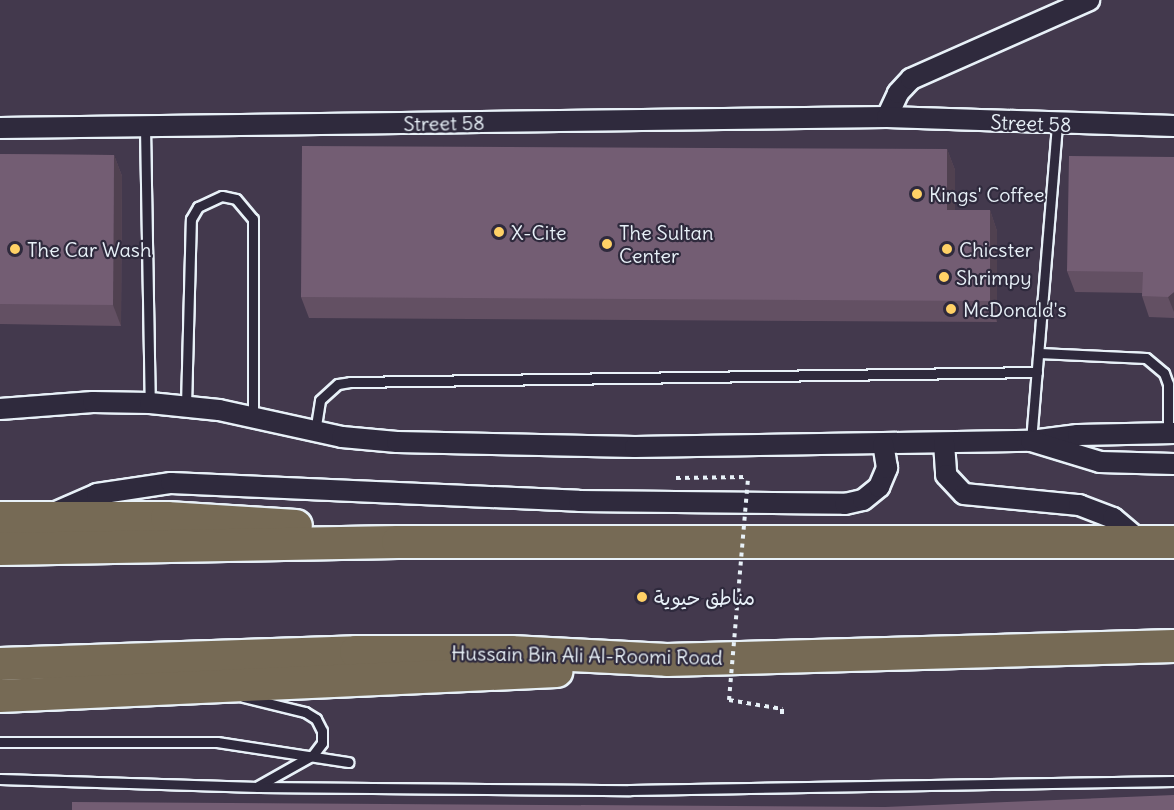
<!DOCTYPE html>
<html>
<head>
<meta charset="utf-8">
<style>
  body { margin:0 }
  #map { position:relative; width:1174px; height:810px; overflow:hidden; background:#43394d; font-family:Delius,"Playpen Sans Arabic",sans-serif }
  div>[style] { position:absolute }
  .path>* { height:4px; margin-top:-2px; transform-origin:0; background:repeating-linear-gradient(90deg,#e8f1f8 0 4.5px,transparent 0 9px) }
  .roads { filter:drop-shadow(2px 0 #e8f1f8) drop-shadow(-2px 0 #e8f1f8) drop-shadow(0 2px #e8f1f8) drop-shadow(0 -2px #e8f1f8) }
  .service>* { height:9px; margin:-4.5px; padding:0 4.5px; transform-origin:4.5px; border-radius:4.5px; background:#2f2a3d }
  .minor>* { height:20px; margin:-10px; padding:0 10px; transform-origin:10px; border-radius:10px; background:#2f2a3d }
  .trunk>* { height:32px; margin:-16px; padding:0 16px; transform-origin:16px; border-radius:16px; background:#766a55 }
  .path-bridge>* { height:4px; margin-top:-2px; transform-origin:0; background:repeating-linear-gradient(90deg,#e8f1f8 0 4.5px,transparent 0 9px) }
  .wall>* { inset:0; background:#635063 }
  .shaded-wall>* { inset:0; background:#504150 }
  .building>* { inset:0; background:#735d73 }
  .dots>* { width:16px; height:16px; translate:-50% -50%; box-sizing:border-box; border:3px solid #2f2a3d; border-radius:50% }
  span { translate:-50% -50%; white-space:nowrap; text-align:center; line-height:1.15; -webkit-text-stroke:4.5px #2f2a3d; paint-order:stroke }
  .street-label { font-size:20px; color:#e8f1f8 }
  .poi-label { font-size:20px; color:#e8f1f8 }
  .left { translate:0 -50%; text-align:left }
</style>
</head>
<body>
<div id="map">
  <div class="path">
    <div style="left:676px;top:478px;width:72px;rotate:-0.8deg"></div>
    <div style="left:729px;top:700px;width:54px;rotate:9.6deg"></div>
    <div style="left:782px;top:709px;width:8px;rotate:90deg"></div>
  </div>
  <div class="roads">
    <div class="service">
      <div style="left:145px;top:127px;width:276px;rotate:89deg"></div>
      <div style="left:1039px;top:353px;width:107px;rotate:2.7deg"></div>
      <div style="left:1146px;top:358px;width:23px;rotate:40deg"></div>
      <div style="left:1164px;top:373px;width:12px;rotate:70deg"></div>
      <div style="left:1168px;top:384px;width:49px;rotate:90deg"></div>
      <div style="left:186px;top:406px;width:187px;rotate:-88.5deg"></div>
      <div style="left:191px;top:219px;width:14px;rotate:-60deg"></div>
      <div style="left:198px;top:207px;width:26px;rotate:-25deg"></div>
      <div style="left:222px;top:196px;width:14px;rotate:12deg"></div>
      <div style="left:236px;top:199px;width:26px;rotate:50deg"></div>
      <div style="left:253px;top:219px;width:196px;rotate:90deg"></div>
      <div style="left:315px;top:432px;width:32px;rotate:-81deg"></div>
      <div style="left:320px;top:400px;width:24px;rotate:-42deg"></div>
      <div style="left:338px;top:384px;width:12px;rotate:-9deg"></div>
      <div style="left:350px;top:382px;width:687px;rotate:-0.83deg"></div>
      <div style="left:1031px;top:441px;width:318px;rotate:-85.3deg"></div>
      <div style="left:243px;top:697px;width:64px;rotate:13.6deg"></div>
      <div style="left:305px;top:712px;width:13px;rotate:32deg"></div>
      <div style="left:316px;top:719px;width:13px;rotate:63deg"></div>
      <div style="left:322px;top:731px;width:12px;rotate:90deg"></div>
      <div style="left:322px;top:743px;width:15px;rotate:127deg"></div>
      <div style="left:313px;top:755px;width:63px;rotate:150.6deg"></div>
      <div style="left:0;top:742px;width:217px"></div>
      <div style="left:217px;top:742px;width:133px;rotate:8.7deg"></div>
      <div style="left:0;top:779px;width:258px;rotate:1.8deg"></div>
      <div style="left:258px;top:787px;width:372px;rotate:0.5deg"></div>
      <div style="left:630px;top:790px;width:544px;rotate:-0.95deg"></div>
    </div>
    <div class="minor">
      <div style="left:887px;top:117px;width:26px;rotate:-65deg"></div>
      <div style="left:898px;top:93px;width:19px;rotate:-47deg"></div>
      <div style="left:911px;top:79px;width:195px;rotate:-23.9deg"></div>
      <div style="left:0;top:128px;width:887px;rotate:-0.71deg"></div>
      <div style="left:887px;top:117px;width:287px;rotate:1.8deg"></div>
      <div style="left:0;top:409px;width:93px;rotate:-4.3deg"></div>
      <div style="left:93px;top:402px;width:57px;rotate:1deg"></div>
      <div style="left:150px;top:403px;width:69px;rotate:5.8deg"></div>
      <div style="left:219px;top:410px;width:126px;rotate:12.4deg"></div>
      <div style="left:342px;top:437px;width:55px;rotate:5.2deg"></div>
      <div style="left:397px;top:442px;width:238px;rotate:1.2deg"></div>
      <div style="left:635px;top:447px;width:396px;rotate:-0.9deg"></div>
      <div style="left:1031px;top:441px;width:47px;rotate:-7.3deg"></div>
      <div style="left:1078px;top:435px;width:96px;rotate:-1.2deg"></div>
      <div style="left:1031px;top:441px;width:72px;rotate:16.9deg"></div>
      <div style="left:1100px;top:462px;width:74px;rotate:1.5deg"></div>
      <div style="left:944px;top:443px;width:32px;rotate:86deg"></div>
      <div style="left:946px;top:475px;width:26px;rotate:47deg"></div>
      <div style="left:964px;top:494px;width:116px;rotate:5.5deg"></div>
      <div style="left:1079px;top:505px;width:36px;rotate:21deg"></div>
      <div style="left:1113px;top:518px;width:38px;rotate:40deg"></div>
      <div style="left:54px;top:513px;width:47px;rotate:-23.8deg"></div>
      <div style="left:97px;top:494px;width:75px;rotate:-8.5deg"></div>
      <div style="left:171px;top:483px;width:408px;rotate:2.5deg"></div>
      <div style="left:579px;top:501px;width:266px;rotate:0.6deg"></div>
      <div style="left:845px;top:504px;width:18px;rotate:-13deg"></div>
      <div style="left:863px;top:500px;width:21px;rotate:-39deg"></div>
      <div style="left:879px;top:487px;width:21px;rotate:-67deg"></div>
      <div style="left:887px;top:468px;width:24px;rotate:-99deg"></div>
    </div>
    <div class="trunk">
      <div style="left:0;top:518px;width:167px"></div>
      <div style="left:167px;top:518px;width:129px;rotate:3.5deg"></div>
      <div style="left:0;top:549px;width:398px;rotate:-1deg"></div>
      <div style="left:398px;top:542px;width:776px"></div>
      <div style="left:0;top:664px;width:356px;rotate:-1.9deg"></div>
      <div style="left:356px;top:652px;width:155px"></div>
      <div style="left:511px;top:652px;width:156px;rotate:2.9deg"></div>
      <div style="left:667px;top:660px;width:507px;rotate:-1.58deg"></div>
      <div style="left:0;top:696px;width:557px;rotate:-2.57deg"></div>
    </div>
  </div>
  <div class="path-bridge">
    <div style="left:729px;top:700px;width:224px;rotate:-85.1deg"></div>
  </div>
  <div class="wall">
    <div style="clip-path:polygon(947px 149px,955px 170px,955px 210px,990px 210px,997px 231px,997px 322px,309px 318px,301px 297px)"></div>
    <div style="clip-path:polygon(0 154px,114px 155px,122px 176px,121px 326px,0 324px)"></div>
    <div style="clip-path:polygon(1174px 157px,1174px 318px,1149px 317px,1142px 296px,1142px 293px,1075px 292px,1067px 271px)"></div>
  </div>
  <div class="shaded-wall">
    <div style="clip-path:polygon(947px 149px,955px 170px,955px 231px,947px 210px)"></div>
    <div style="clip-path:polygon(114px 155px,122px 176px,121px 326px,113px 305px)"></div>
    <div style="clip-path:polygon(990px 210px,997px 231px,997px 322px,990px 301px)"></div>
    <div style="clip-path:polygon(1174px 292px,1174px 312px,1168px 297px)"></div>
  </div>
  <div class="building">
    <div style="clip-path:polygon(302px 146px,947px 149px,947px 210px,990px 210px,990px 301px,301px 297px)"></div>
    <div style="clip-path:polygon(0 154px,114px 155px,113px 305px,0 304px)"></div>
    <div style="clip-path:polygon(1069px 156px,1174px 157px,1174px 292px,1168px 297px,1142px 296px,1143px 272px,1067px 271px)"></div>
    <div style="clip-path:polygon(1174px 795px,1174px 810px,72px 810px,72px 802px,885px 807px)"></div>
  </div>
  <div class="dots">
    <div style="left:917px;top:194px;background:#ffd166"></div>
    <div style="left:499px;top:232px;background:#ffd166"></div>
    <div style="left:607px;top:244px;background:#ffd166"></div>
    <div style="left:15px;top:249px;background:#ffd166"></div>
    <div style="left:947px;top:249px;background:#ffd166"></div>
    <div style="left:944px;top:277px;background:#ffd166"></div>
    <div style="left:951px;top:309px;background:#ffd166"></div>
    <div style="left:642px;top:597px;background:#ffd166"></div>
  </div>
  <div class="street-label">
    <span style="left:444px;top:123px;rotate:-1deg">Street 58</span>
    <span style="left:1031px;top:123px;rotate:2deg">Street 58</span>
    <span style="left:587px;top:655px;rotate:1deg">Hussain Bin Ali Al-Roomi Road</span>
  </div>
  <div class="poi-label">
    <span class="left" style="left:929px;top:194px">Kings' Coffee</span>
    <span class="left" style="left:511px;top:232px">X-Cite</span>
    <span class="left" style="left:619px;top:244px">The Sultan<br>Center</span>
    <span class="left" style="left:27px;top:249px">The Car Wash</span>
    <span class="left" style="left:959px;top:249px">Chicster</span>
    <span class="left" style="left:956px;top:277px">Shrimpy</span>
    <span class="left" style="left:963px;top:309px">McDonald's</span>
    <span class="left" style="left:654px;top:597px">مناطق حيوية</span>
  </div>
</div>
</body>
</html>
